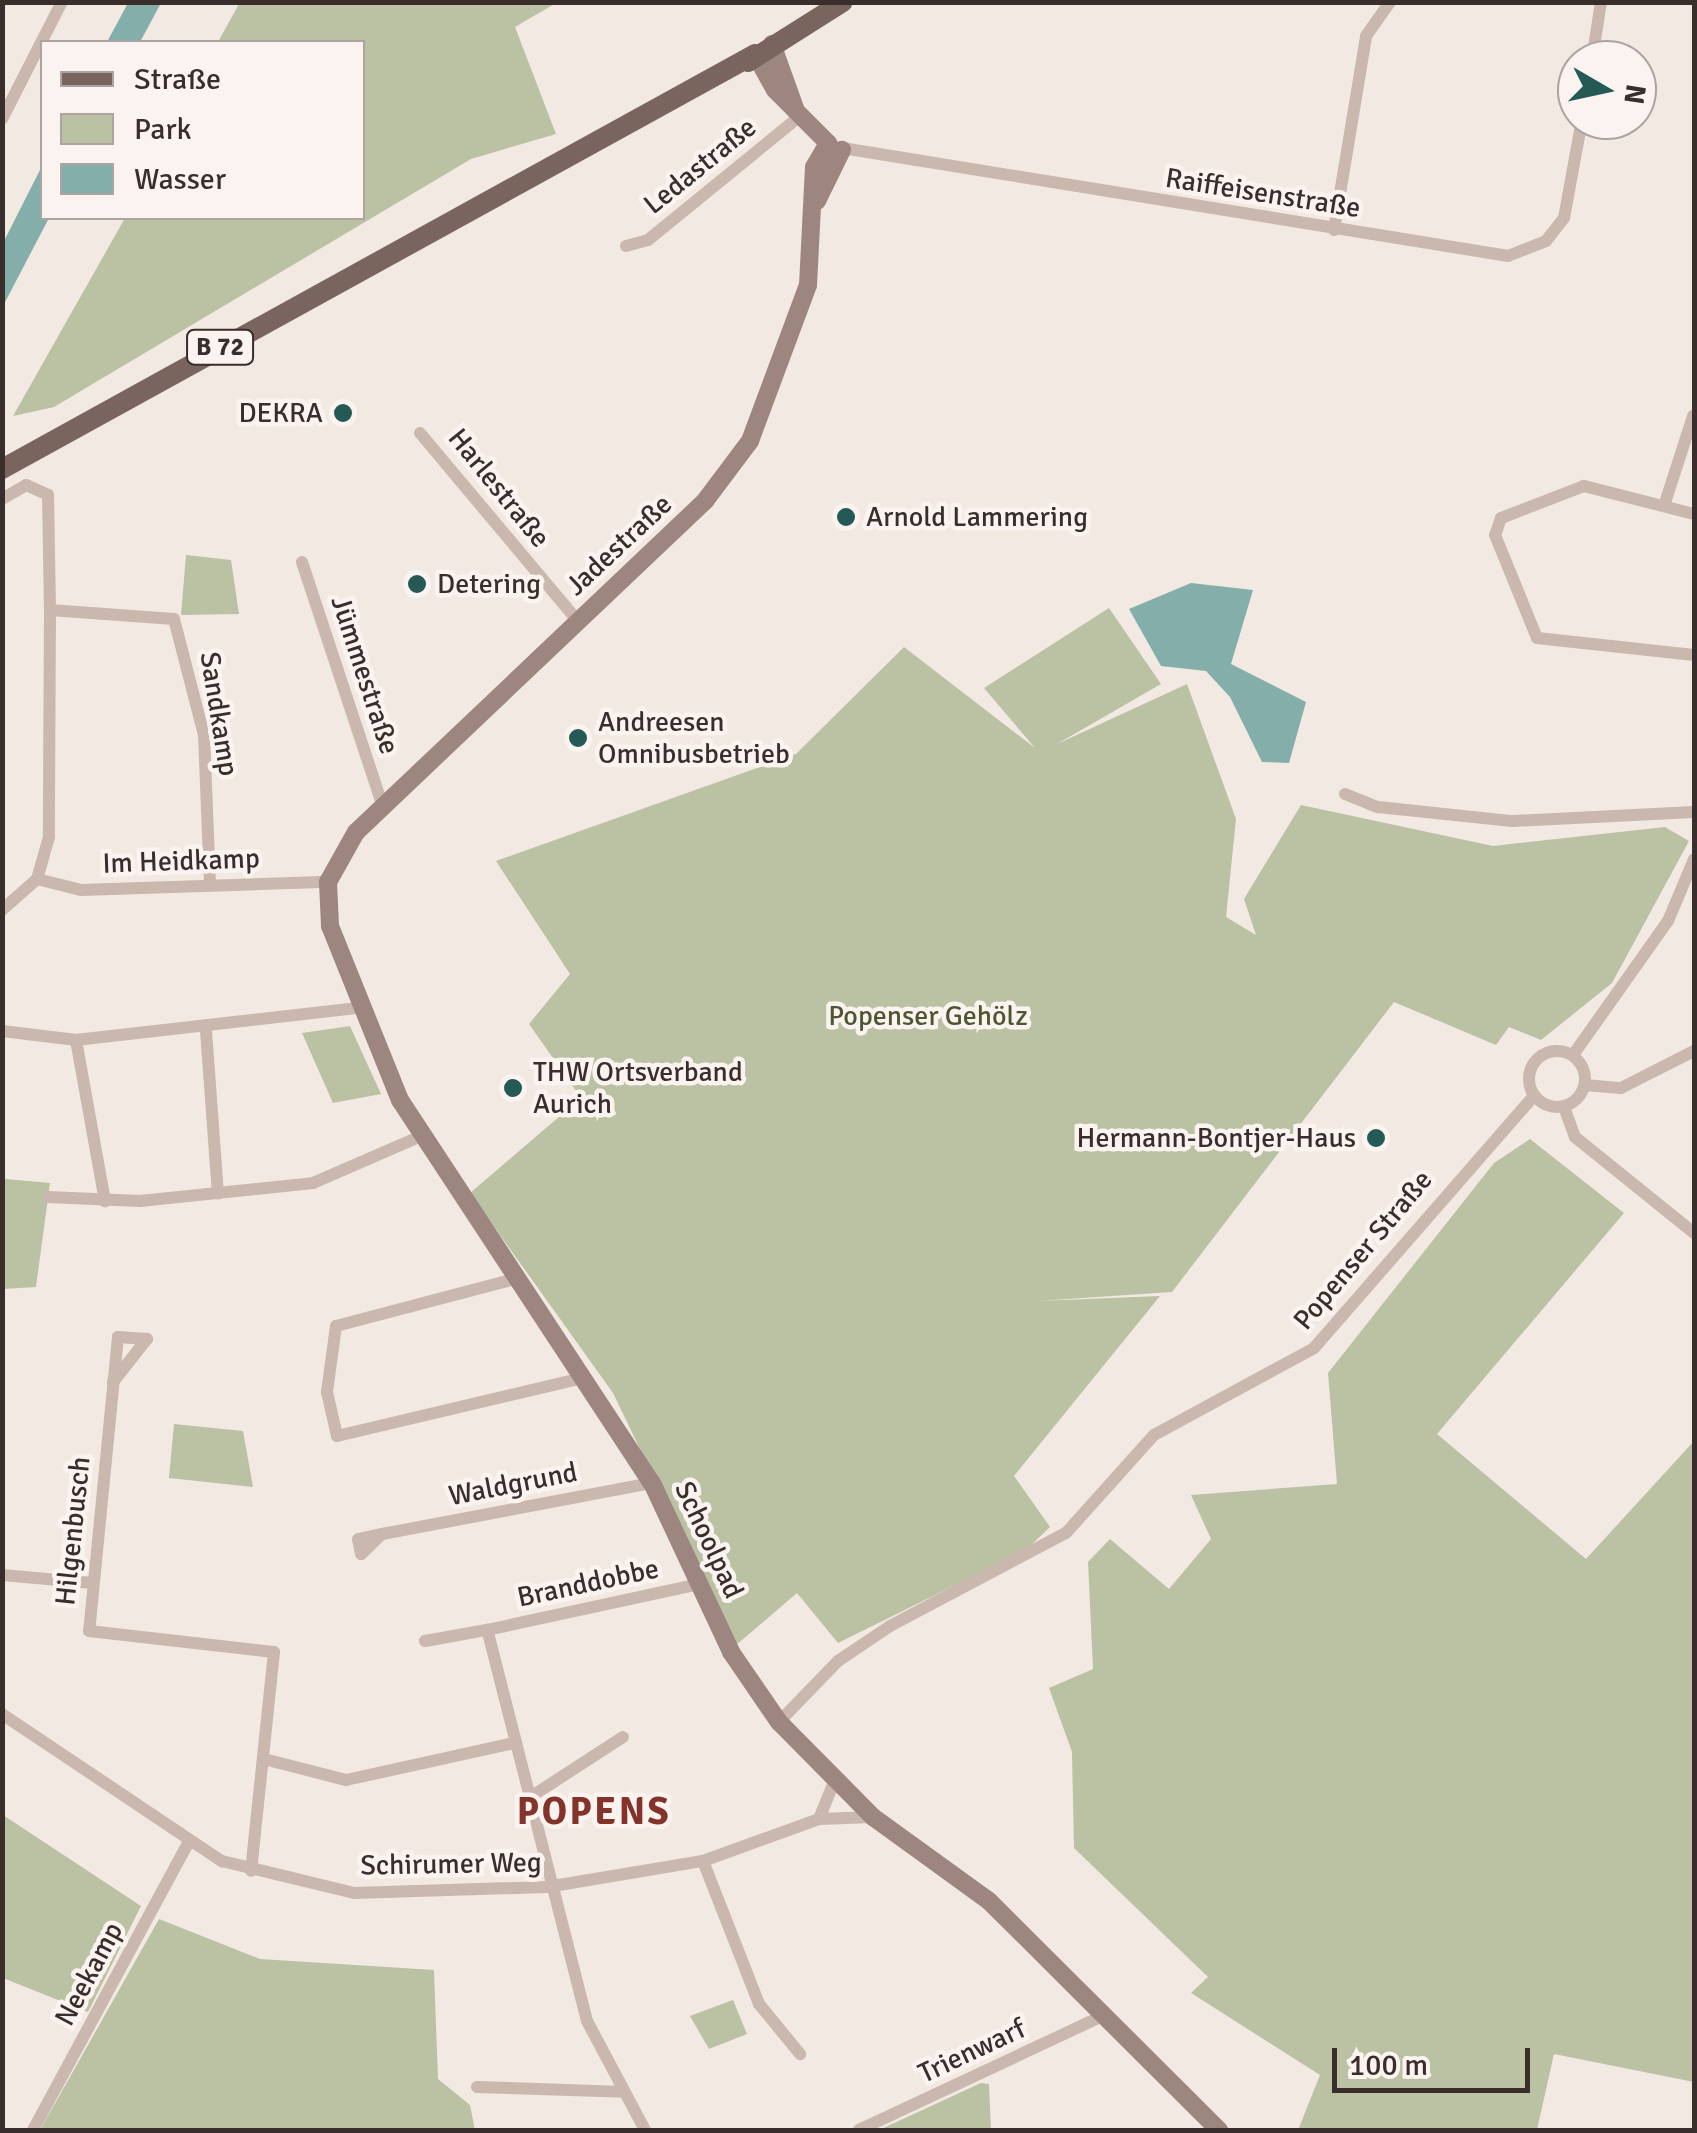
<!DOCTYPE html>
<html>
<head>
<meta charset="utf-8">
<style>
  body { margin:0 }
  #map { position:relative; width:1697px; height:2133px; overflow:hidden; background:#f2e9e2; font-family:Signika,sans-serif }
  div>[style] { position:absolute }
  .green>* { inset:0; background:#bbc1a3 }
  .water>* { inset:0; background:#83aeaa }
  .street>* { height:12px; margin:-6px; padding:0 6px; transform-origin:6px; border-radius:6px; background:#cab7ae }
  .street>.ring { margin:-6px; padding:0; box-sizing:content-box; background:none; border:12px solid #cab7ae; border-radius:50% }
  .secondary>* { height:18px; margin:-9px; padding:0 9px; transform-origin:9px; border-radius:9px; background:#9e8680 }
  .primary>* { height:20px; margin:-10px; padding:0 10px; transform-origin:10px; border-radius:10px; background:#7a645e }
  .dots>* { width:28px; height:28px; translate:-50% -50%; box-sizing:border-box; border:5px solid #faf3ef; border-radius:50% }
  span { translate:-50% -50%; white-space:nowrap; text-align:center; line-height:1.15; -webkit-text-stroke:9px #faf3ef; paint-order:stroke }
  .shield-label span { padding:2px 8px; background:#faf3ef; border:2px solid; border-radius:8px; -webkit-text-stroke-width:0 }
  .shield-label { font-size:25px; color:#392e2c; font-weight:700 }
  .street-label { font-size:28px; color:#392e2c }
  .poi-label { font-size:28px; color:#392e2c }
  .right { translate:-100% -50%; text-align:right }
  .left { translate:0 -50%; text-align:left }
  .park-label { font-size:28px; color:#4e5631 }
  .district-label { font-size:38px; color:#83332a; font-weight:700; letter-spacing:2.5px }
  .frame { position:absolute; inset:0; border:5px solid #392e2c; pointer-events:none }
  .legend { position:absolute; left:40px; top:40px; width:325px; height:180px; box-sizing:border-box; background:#faf3ef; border:2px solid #ada4a1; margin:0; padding:12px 18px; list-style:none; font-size:30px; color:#392e2c }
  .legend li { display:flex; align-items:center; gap:20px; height:50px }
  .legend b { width:50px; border:2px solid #ada4a1 }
  .north { position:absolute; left:1557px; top:40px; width:100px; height:100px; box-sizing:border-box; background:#faf3ef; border:2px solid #ada4a1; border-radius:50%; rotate:99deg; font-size:28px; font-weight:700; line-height:40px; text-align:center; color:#392e2c }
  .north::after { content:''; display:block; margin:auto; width:35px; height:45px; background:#245955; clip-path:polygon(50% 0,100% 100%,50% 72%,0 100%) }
  .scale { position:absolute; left:1332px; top:2048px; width:198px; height:45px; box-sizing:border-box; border:5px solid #392e2c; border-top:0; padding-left:12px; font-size:30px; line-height:35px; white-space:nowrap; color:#392e2c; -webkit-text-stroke:8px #faf3ef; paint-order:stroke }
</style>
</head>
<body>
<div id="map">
  <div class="green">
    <div style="clip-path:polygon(240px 2px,556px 3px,515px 27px,556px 134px,471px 159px,54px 407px,13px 416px,125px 218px,362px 218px,362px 42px,218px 42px)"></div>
    <div style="clip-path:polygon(186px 555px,231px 560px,239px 614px,181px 615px)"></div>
    <div style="clip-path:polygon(1109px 608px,1161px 684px,1057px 744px,1187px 684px,1236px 819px,1226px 917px,1256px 935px,1244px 899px,1301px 805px,1493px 846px,1665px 827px,1689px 841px,1612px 983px,1541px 1040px,1509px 1027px,1496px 1045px,1394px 1002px,1172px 1292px,1038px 1301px,1160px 1296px,1014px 1476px,1050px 1527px,1026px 1550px,838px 1643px,797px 1593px,735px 1646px,613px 1393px,470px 1193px,581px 1098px,529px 1024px,570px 974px,496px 861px,796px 754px,904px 647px,1035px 748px,984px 688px)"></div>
    <div style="clip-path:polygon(350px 1026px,381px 1094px,333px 1103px,302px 1033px)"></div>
    <div style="clip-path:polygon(1530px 1139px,1624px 1213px,1437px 1434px,1586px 1559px,1694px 1441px,1694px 2082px,1554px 2054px,1537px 2130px,1298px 2130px,1320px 2075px,1191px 1993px,1208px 1977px,1074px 1848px,1072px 1752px,1049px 1688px,1093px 1669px,1088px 1562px,1110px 1539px,1169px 1589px,1211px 1539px,1191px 1495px,1337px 1484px,1328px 1373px,1494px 1163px)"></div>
    <div style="clip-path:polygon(5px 1179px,50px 1183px,36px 1287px,3px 1289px)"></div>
    <div style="clip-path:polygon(174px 1424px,243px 1431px,253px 1487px,169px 1478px)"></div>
    <div style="clip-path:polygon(3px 1815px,141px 1906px,88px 2012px,3px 1978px)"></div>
    <div style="clip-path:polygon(159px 1919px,260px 1959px,434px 1970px,438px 2079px,470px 2105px,475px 2130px,40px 2130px)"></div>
    <div style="clip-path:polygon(733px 2000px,747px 2034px,709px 2049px,690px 2016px)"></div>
    <div style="clip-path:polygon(981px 2083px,989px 2084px,991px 2130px,879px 2130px)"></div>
  </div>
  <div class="water">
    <div style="clip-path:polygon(128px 3px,161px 3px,140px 42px,107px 42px)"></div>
    <div style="clip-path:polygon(42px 166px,49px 218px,3px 306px,3px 243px)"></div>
    <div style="clip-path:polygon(1191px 583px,1253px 590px,1231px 664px,1306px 702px,1289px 763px,1262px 762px,1230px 697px,1206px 671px,1161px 666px,1129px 609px)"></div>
  </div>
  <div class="street">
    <div style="left:1592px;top:60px;width:59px;rotate:-81.2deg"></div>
    <div style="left:2px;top:119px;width:131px;rotate:-62.9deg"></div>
    <div style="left:836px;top:147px;width:681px;rotate:9.21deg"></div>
    <div style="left:1508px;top:256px;width:41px;rotate:-21.5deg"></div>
    <div style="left:1546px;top:241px;width:29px;rotate:-52deg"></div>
    <div style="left:1564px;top:218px;width:100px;rotate:-79.6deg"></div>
    <div style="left:1334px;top:230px;width:197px;rotate:-80.6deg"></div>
    <div style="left:1366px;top:36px;width:42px;rotate:-54.8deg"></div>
    <div style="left:626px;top:246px;width:23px;rotate:-15deg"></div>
    <div style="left:648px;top:240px;width:196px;rotate:-39.2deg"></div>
    <div style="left:420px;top:433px;width:246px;rotate:50deg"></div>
    <div style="left:2px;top:499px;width:28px;rotate:-30deg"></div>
    <div style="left:26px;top:485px;width:24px;rotate:24deg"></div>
    <div style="left:48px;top:495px;width:115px;rotate:89deg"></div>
    <div style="left:50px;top:610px;width:227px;rotate:90.3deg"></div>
    <div style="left:49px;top:837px;width:44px;rotate:105.9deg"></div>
    <div style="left:37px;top:879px;width:47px;rotate:138.5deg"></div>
    <div style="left:1664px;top:506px;width:95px;rotate:-72.1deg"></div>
    <div style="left:1694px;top:514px;width:114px;rotate:-165.7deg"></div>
    <div style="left:1584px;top:486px;width:89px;rotate:158.9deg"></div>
    <div style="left:1501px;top:518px;width:18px;rotate:109deg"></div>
    <div style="left:1495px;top:535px;width:111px;rotate:67.8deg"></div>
    <div style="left:1537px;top:638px;width:158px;rotate:6.2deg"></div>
    <div style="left:302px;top:562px;width:255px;rotate:71.7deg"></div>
    <div style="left:50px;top:610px;width:124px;rotate:4.2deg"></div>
    <div style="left:174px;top:619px;width:120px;rotate:75.5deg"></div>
    <div style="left:204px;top:735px;width:150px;rotate:87.7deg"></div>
    <div style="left:1345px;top:794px;width:35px;rotate:22deg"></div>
    <div style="left:1378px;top:807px;width:135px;rotate:6deg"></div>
    <div style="left:1512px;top:821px;width:182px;rotate:-2.8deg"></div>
    <div style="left:37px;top:879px;width:45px;rotate:14deg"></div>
    <div style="left:81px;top:890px;width:247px;rotate:-1.9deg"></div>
    <div style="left:2px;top:1031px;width:75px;rotate:6.9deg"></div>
    <div style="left:76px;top:1040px;width:284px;rotate:-6.5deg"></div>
    <div style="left:206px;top:1031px;width:163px;rotate:85.8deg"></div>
    <div style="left:76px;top:1040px;width:164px;rotate:79.8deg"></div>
    <div class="ring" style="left:1529px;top:1051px;width:44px;height:44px"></div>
    <div style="left:1573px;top:1055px;width:164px;rotate:-54.7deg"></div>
    <div style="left:1668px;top:921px;width:67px;rotate:-67.2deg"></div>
    <div style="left:1585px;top:1085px;width:36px;rotate:5deg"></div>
    <div style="left:1621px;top:1088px;width:82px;rotate:-26.9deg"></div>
    <div style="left:1564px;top:1107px;width:32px;rotate:70deg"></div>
    <div style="left:1575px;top:1137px;width:153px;rotate:38.9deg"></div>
    <div style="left:48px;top:1197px;width:92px;rotate:2.5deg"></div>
    <div style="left:140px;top:1201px;width:174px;rotate:-5.9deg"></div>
    <div style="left:313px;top:1183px;width:118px;rotate:-23.5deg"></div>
    <div style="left:515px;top:1279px;width:185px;rotate:165.3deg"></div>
    <div style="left:336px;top:1326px;width:67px;rotate:97.8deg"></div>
    <div style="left:327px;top:1392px;width:45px;rotate:77.2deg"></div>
    <div style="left:337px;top:1436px;width:253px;rotate:-13.3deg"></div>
    <div style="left:113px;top:1382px;width:55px;rotate:-51.7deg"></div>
    <div style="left:147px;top:1339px;width:29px;rotate:-176deg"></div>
    <div style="left:118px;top:1337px;width:295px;rotate:95.6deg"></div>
    <div style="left:89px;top:1631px;width:186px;rotate:6.5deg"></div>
    <div style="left:274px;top:1652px;width:220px;rotate:96deg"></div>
    <div style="left:382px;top:1534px;width:29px;rotate:136deg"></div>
    <div style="left:361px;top:1554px;width:15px;rotate:-101deg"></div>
    <div style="left:358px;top:1539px;width:25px;rotate:-12deg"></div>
    <div style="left:382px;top:1534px;width:275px;rotate:-10.7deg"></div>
    <div style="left:2px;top:1575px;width:91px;rotate:5deg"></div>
    <div style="left:425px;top:1641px;width:63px;rotate:-10.1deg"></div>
    <div style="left:2px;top:1714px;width:265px;rotate:33.8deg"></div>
    <div style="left:222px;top:1861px;width:136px;rotate:13.6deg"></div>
    <div style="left:354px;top:1893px;width:193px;rotate:-1.8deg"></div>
    <div style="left:547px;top:1887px;width:158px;rotate:-9.5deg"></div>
    <div style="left:703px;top:1861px;width:123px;rotate:-19.9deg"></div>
    <div style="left:819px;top:1819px;width:40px;rotate:-68deg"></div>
    <div style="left:779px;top:1722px;width:85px;rotate:-46deg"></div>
    <div style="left:838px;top:1661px;width:63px;rotate:-33.9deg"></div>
    <div style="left:890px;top:1626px;width:199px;rotate:-27.9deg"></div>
    <div style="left:1066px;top:1533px;width:132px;rotate:-48.1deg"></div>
    <div style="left:1154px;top:1435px;width:182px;rotate:-28.5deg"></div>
    <div style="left:1314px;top:1348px;width:335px;rotate:-48.9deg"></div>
    <div style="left:264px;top:1759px;width:85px;rotate:14.4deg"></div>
    <div style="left:346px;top:1780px;width:168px;rotate:-12.4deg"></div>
    <div style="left:529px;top:1798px;width:112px;rotate:-33deg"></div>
    <div style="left:819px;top:1819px;width:54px;rotate:-2.1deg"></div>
    <div style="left:703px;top:1861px;width:154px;rotate:68.6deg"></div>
    <div style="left:759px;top:2004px;width:65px;rotate:50.6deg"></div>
    <div style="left:477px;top:2087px;width:147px;rotate:1.9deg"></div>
    <div style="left:33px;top:2130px;width:328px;rotate:-61.6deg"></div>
    <div style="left:645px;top:2130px;width:123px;rotate:-118deg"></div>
    <div style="left:587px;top:2021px;width:404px;rotate:-104.3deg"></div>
    <div style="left:487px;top:1630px;width:218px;rotate:-12.2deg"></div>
    <div style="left:859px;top:2130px;width:271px;rotate:-25.1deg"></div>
  </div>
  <div class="secondary">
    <div style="left:772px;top:44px;width:68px;rotate:70.2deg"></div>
    <div style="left:755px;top:54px;width:41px;rotate:60.9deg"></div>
    <div style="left:775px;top:90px;width:75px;rotate:45deg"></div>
    <div style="left:828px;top:143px;width:28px;rotate:120deg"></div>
    <div style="left:814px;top:167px;width:118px;rotate:92.9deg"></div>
    <div style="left:808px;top:285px;width:166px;rotate:110.4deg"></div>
    <div style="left:750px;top:441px;width:75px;rotate:126.9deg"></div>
    <div style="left:705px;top:501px;width:481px;rotate:136.5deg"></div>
    <div style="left:356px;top:832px;width:57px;rotate:119.2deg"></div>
    <div style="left:328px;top:882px;width:44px;rotate:87.4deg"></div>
    <div style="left:330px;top:926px;width:188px;rotate:68.1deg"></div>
    <div style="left:400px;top:1100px;width:458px;rotate:56.7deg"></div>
    <div style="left:652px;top:1483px;width:187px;rotate:64.9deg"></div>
    <div style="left:731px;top:1652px;width:85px;rotate:55.6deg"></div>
    <div style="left:779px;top:1722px;width:134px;rotate:45.3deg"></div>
    <div style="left:873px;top:1817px;width:143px;rotate:35.9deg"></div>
    <div style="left:989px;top:1901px;width:325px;rotate:44.9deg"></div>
    <div style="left:817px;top:201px;width:57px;rotate:-63.9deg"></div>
  </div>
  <div class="primary">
    <div style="left:748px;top:62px;width:112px;rotate:-32.3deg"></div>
    <div style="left:2px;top:469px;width:860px;rotate:-28.86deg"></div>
  </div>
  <div class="dots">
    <div style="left:343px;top:413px;background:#245955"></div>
    <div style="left:846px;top:517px;background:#245955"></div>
    <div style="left:417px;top:584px;background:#245955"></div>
    <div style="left:578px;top:738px;background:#245955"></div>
    <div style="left:513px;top:1088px;background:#245955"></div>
    <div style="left:1376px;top:1138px;background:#245955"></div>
  </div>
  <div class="shield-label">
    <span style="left:220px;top:347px">B 72</span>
  </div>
  <div class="street-label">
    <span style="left:700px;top:166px;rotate:-39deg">Ledastraße</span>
    <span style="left:1263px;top:193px;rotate:9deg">Raiffeisenstraße</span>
    <span style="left:499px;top:488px;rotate:51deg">Harlestraße</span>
    <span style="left:619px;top:545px;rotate:-43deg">Jadestraße</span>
    <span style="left:365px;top:675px;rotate:72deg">Jümmestraße</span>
    <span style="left:219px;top:714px;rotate:81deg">Sandkamp</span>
    <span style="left:181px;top:861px;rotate:-2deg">Im Heidkamp</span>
    <span style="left:1363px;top:1250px;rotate:-50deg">Popenser Straße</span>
    <span style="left:513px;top:1484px;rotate:-11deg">Waldgrund</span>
    <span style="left:73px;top:1531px;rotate:-84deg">Hilgenbusch</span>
    <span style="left:709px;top:1540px;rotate:65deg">Schoolpad</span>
    <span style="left:588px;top:1583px;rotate:-12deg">Branddobbe</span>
    <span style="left:451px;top:1864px;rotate:-1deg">Schirumer Weg</span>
    <span style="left:89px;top:1974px;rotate:-62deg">Neekamp</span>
    <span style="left:972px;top:2051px;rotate:-25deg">Trienwarf</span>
  </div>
  <div class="poi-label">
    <span class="right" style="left:323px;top:413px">DEKRA</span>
    <span class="left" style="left:866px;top:517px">Arnold Lammering</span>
    <span class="left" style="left:437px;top:584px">Detering</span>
    <span class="left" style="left:598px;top:738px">Andreesen<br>Omnibusbetrieb</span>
    <span class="left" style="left:533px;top:1088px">THW Ortsverband<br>Aurich</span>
    <span class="right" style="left:1356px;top:1138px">Hermann-Bontjer-Haus</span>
  </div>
  <div class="park-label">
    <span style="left:928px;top:1016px">Popenser Gehölz</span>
  </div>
  <div class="district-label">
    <span style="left:594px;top:1812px">POPENS</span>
  </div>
  <div class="frame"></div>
  <ul class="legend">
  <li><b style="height:12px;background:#7a645e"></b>Straße</li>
  <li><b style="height:28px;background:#bbc1a3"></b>Park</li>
  <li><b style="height:28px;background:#83aeaa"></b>Wasser</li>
  </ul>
  <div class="north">N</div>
  <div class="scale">100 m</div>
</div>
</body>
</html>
